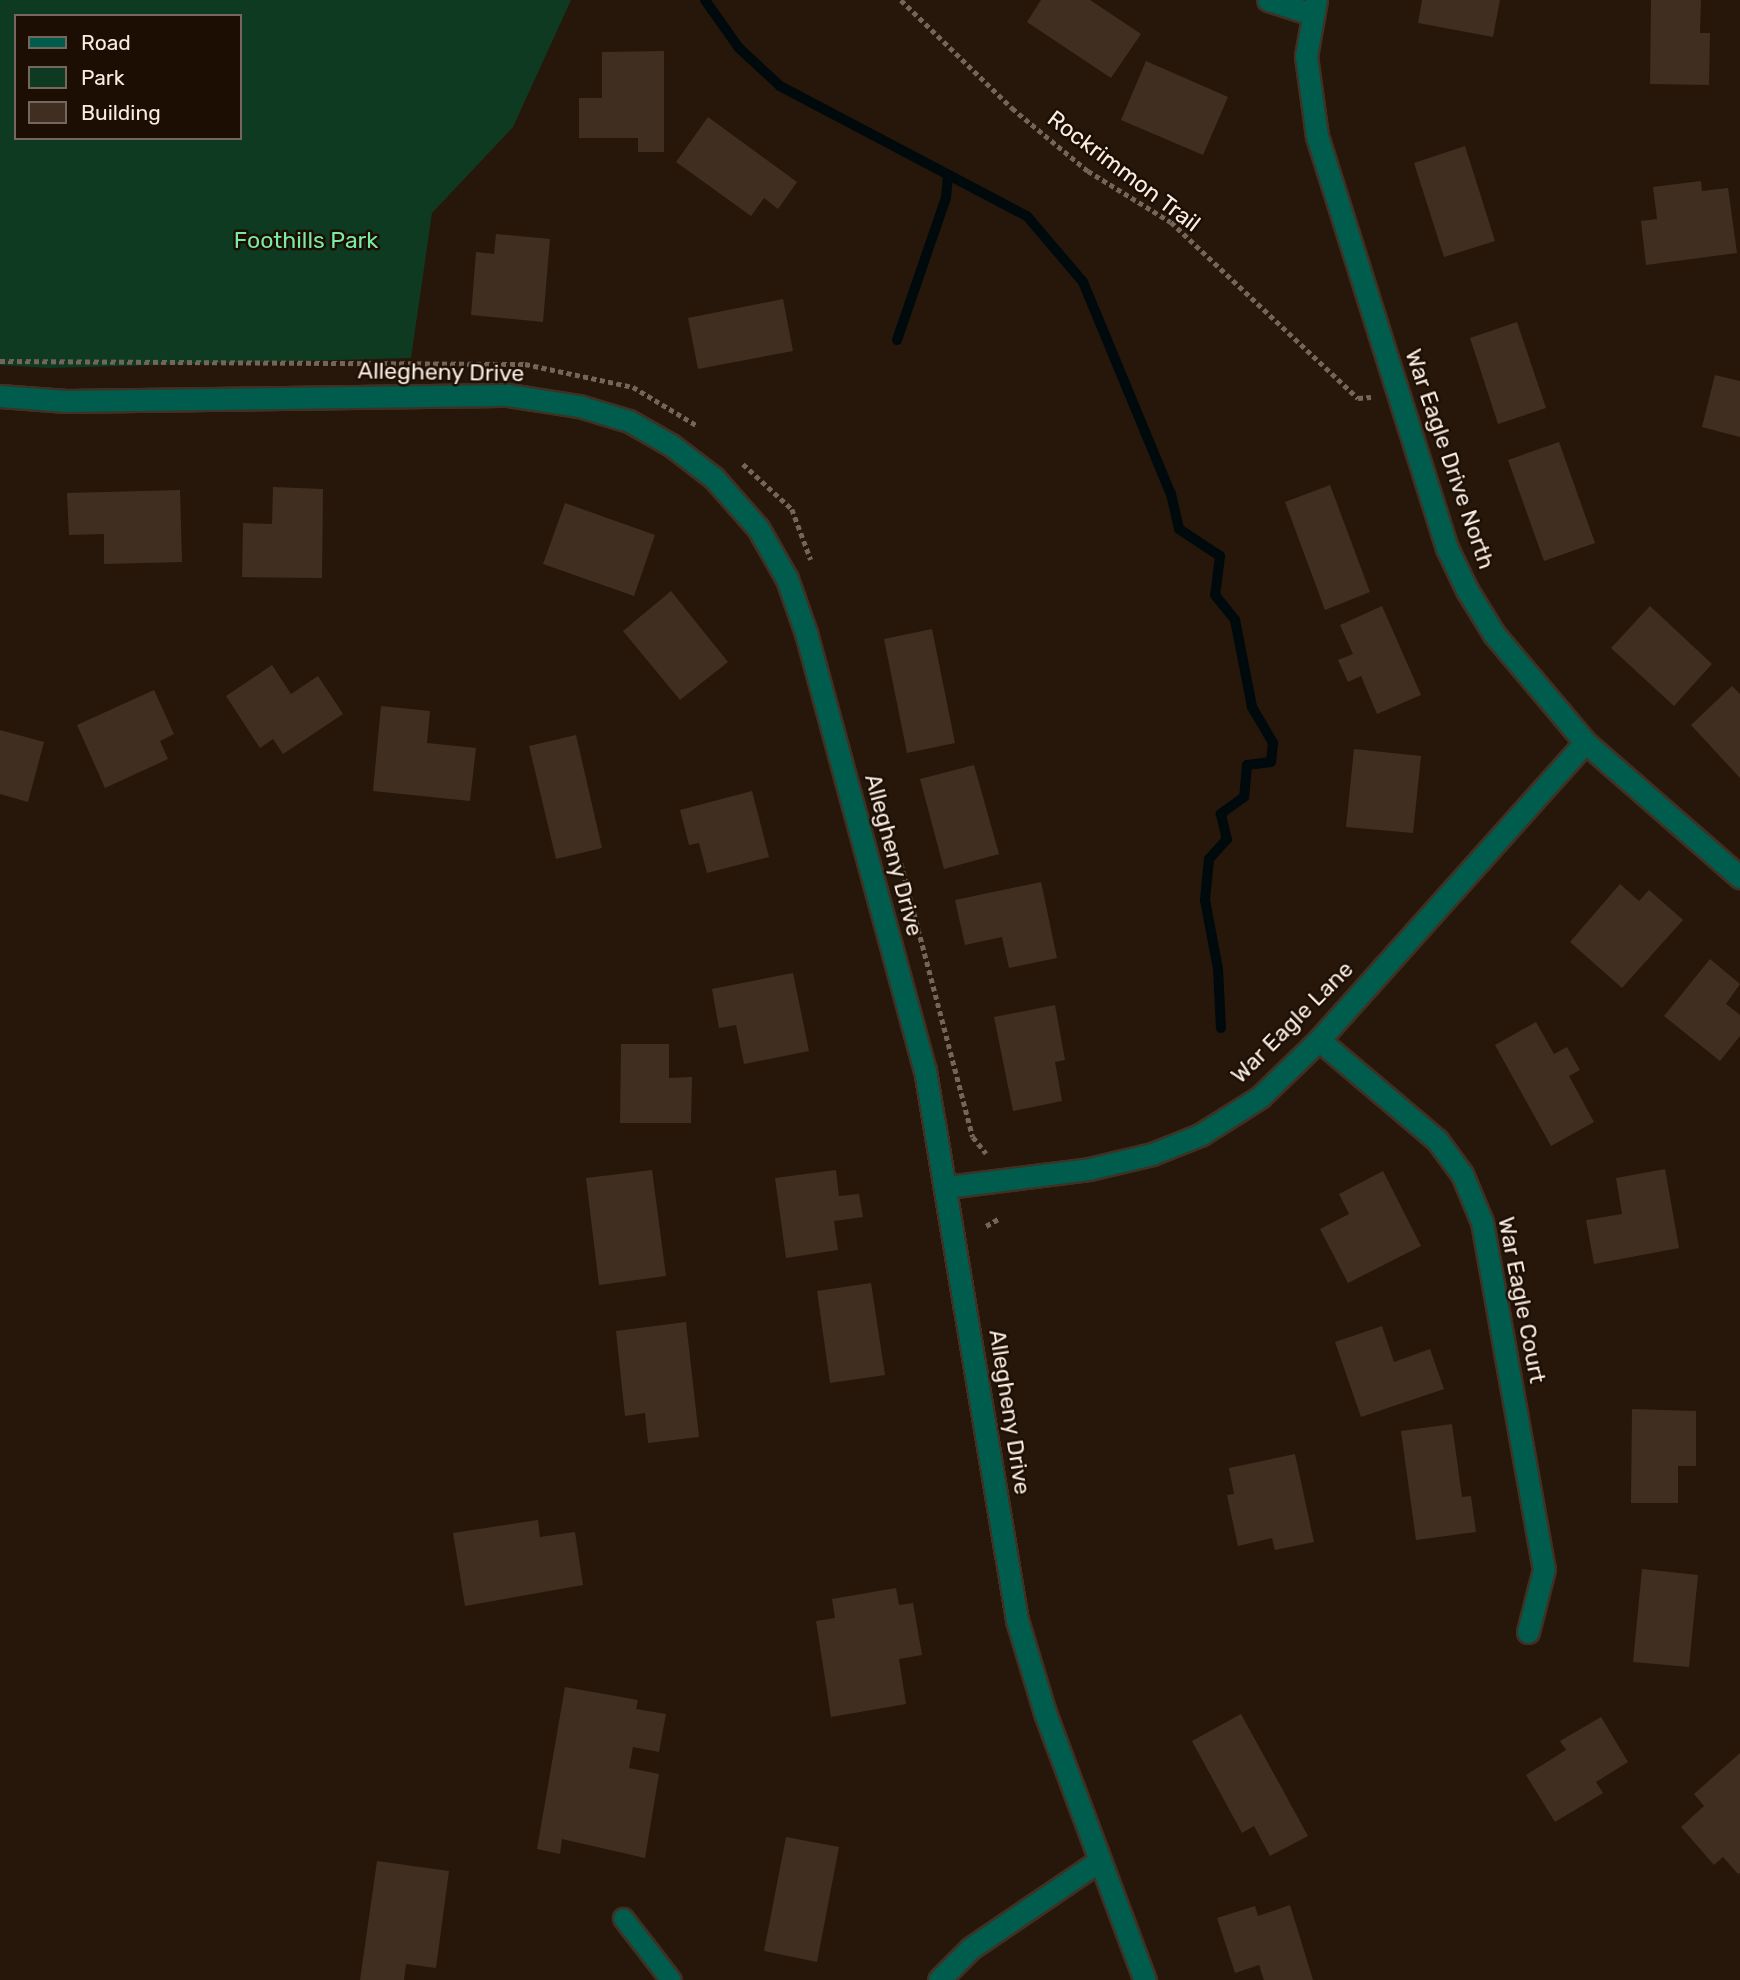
<!DOCTYPE html>
<html>
<head>
<meta charset="utf-8">
<style>
  body { margin:0 }
  #map { position:relative; width:1740px; height:1980px; overflow:hidden; background:#26170a; font-family:Rubik,sans-serif }
  div>[style] { position:absolute }
  .green>* { inset:0; background:#0e3a21 }
  .stream>* { height:10px; margin:-5px; padding:0 5px; transform-origin:5px; border-radius:5px; background:#00090b }
  .building>* { inset:0; background:#402f21 }
  .path>* { height:4.5px; margin-top:-2.25px; transform-origin:0; background:repeating-linear-gradient(90deg,#73655a 0 5px,transparent 0 8.5px) }
  .roads { filter:drop-shadow(2px 0 #3f3124) drop-shadow(-2px 0 #3f3124) drop-shadow(0 2px #3f3124) drop-shadow(0 -2px #3f3124) }
  .service>* { height:19px; margin:-9.5px; padding:0 9.5px; transform-origin:9.5px; border-radius:9.5px; background:#005c4d }
  .minor>* { height:21px; margin:-10.5px; padding:0 10.5px; transform-origin:10.5px; border-radius:10.5px; background:#005c4d }
  .tertiary>* { height:21px; margin:-10.5px; padding:0 10.5px; transform-origin:10.5px; border-radius:10.5px; background:#005c4d }
  span { translate:-50% -50%; white-space:nowrap; text-align:center; line-height:1.15; -webkit-text-stroke:5px #1d0e03; paint-order:stroke }
  .street-label { font-size:23px; color:#f8ede4 }
  .park-label { font-size:23px; color:#78eba3 }
  .legend { position:absolute; left:14px; top:14px; width:228px; height:126px; box-sizing:border-box; background:#1d0e03; border:2px solid #75675d; margin:0; padding:9px 12px; list-style:none; font-size:21px; color:#f8ede4 }
  .legend li { display:flex; align-items:center; gap:14px; height:35px }
  .legend b { width:35px; border:2px solid #75675d }
</style>
</head>
<body>
<div id="map">
  <div class="green">
    <div style="clip-path:polygon(evenodd,0 0,571px 0,513px 127px,432px 213px,411px 358px,49px 368px,0 365px,0 0,16px 16px,240px 16px,240px 138px,16px 138px,16px 16px)"></div>
  </div>
  <div class="stream">
    <div style="left:705px;top:0;width:59px;rotate:54.7deg"></div>
    <div style="left:739px;top:48px;width:56px;rotate:42.8deg"></div>
    <div style="left:780px;top:86px;width:279px;rotate:27.8deg"></div>
    <div style="left:1027px;top:216px;width:87px;rotate:49.7deg"></div>
    <div style="left:1083px;top:282px;width:230px;rotate:67.5deg"></div>
    <div style="left:1171px;top:494px;width:36px;rotate:77deg"></div>
    <div style="left:1179px;top:529px;width:49px;rotate:33.4deg"></div>
    <div style="left:1220px;top:556px;width:39px;rotate:97deg"></div>
    <div style="left:1215px;top:595px;width:32px;rotate:51deg"></div>
    <div style="left:1235px;top:620px;width:89px;rotate:78.9deg"></div>
    <div style="left:1252px;top:707px;width:42px;rotate:59.7deg"></div>
    <div style="left:1273px;top:743px;width:19px;rotate:96deg"></div>
    <div style="left:1271px;top:762px;width:24px;rotate:173deg"></div>
    <div style="left:1247px;top:765px;width:32px;rotate:95deg"></div>
    <div style="left:1244px;top:797px;width:29px;rotate:144deg"></div>
    <div style="left:1221px;top:814px;width:26px;rotate:77deg"></div>
    <div style="left:1227px;top:839px;width:27px;rotate:132deg"></div>
    <div style="left:1209px;top:859px;width:41px;rotate:95.6deg"></div>
    <div style="left:1205px;top:900px;width:70px;rotate:79.3deg"></div>
    <div style="left:1218px;top:969px;width:59px;rotate:87.1deg"></div>
    <div style="left:897px;top:340px;width:150px;rotate:-71deg"></div>
    <div style="left:946px;top:198px;width:23px;rotate:-85deg"></div>
  </div>
  <div class="building">
    <div style="clip-path:polygon(1041px 0,1090px 0,1141px 34px,1111px 78px,1027px 22px)"></div>
    <div style="clip-path:polygon(1422px 0,1500px 0,1493px 37px,1418px 23px)"></div>
    <div style="clip-path:polygon(1651px 0,1701px 0,1700px 33px,1710px 33px,1709px 85px,1650px 84px)"></div>
    <div style="clip-path:polygon(664px 51px,664px 152px,638px 152px,638px 138px,579px 138px,579px 98px,602px 98px,602px 52px)"></div>
    <div style="clip-path:polygon(1146px 61px,1228px 97px,1203px 155px,1121px 120px)"></div>
    <div style="clip-path:polygon(708px 117px,797px 182px,778px 209px,764px 198px,751px 216px,676px 162px)"></div>
    <div style="clip-path:polygon(1465px 146px,1495px 241px,1444px 257px,1414px 163px)"></div>
    <div style="clip-path:polygon(1701px 181px,1702px 191px,1728px 188px,1737px 253px,1646px 265px,1641px 221px,1657px 219px,1653px 187px)"></div>
    <div style="clip-path:polygon(496px 234px,550px 239px,543px 322px,471px 315px,476px 252px,494px 254px)"></div>
    <div style="clip-path:polygon(783px 299px,793px 351px,698px 369px,688px 318px)"></div>
    <div style="clip-path:polygon(1517px 322px,1546px 408px,1498px 424px,1470px 338px)"></div>
    <div style="clip-path:polygon(1715px 375px,1740px 381px,1740px 437px,1702px 427px)"></div>
    <div style="clip-path:polygon(1559px 442px,1595px 543px,1544px 561px,1508px 460px)"></div>
    <div style="clip-path:polygon(1330px 485px,1370px 592px,1325px 610px,1285px 502px)"></div>
    <div style="clip-path:polygon(273px 487px,323px 489px,322px 578px,242px 577px,243px 523px,272px 524px)"></div>
    <div style="clip-path:polygon(180px 490px,182px 562px,104px 564px,104px 534px,69px 535px,67px 493px)"></div>
    <div style="clip-path:polygon(565px 503px,655px 535px,634px 596px,543px 564px)"></div>
    <div style="clip-path:polygon(671px 591px,728px 662px,680px 700px,623px 631px)"></div>
    <div style="clip-path:polygon(1382px 606px,1421px 695px,1377px 714px,1361px 676px,1348px 682px,1338px 660px,1353px 654px,1340px 625px)"></div>
    <div style="clip-path:polygon(1650px 606px,1712px 664px,1674px 706px,1611px 648px)"></div>
    <div style="clip-path:polygon(932px 629px,955px 743px,907px 753px,884px 639px)"></div>
    <div style="clip-path:polygon(272px 665px,291px 694px,318px 676px,343px 714px,283px 754px,273px 739px,260px 748px,226px 696px)"></div>
    <div style="clip-path:polygon(1732px 686px,1740px 694px,1740px 778px,1691px 725px)"></div>
    <div style="clip-path:polygon(154px 690px,174px 734px,160px 741px,168px 759px,105px 788px,77px 725px)"></div>
    <div style="clip-path:polygon(381px 706px,430px 711px,427px 743px,476px 748px,470px 801px,373px 791px)"></div>
    <div style="clip-path:polygon(0 730px,44px 742px,28px 802px,0 794px)"></div>
    <div style="clip-path:polygon(576px 735px,602px 848px,556px 859px,529px 746px)"></div>
    <div style="clip-path:polygon(1354px 749px,1421px 756px,1413px 833px,1346px 827px)"></div>
    <div style="clip-path:polygon(974px 765px,999px 854px,944px 869px,920px 779px)"></div>
    <div style="clip-path:polygon(752px 791px,769px 857px,707px 873px,699px 843px,689px 845px,680px 810px)"></div>
    <div style="clip-path:polygon(1041px 882px,1057px 958px,1009px 968px,1002px 937px,965px 945px,955px 900px)"></div>
    <div style="clip-path:polygon(1620px 884px,1639px 901px,1649px 890px,1683px 920px,1622px 988px,1570px 942px)"></div>
    <div style="clip-path:polygon(1710px 959px,1740px 984px,1726px 1004px,1740px 1015px,1740px 1036px,1720px 1061px,1664px 1016px)"></div>
    <div style="clip-path:polygon(793px 973px,809px 1051px,744px 1064px,736px 1025px,719px 1028px,712px 989px)"></div>
    <div style="clip-path:polygon(1055px 1005px,1065px 1060px,1055px 1062px,1062px 1101px,1013px 1111px,994px 1017px)"></div>
    <div style="clip-path:polygon(1536px 1022px,1554px 1054px,1567px 1047px,1580px 1070px,1569px 1076px,1594px 1122px,1551px 1146px,1495px 1045px)"></div>
    <div style="clip-path:polygon(621px 1044px,669px 1044px,669px 1078px,692px 1077px,691px 1123px,620px 1123px)"></div>
    <div style="clip-path:polygon(1665px 1169px,1679px 1248px,1594px 1264px,1586px 1220px,1622px 1214px,1616px 1178px)"></div>
    <div style="clip-path:polygon(652px 1170px,666px 1276px,599px 1285px,586px 1178px)"></div>
    <div style="clip-path:polygon(836px 1170px,839px 1196px,859px 1194px,863px 1217px,834px 1221px,838px 1250px,786px 1258px,775px 1178px)"></div>
    <div style="clip-path:polygon(1383px 1171px,1421px 1246px,1348px 1283px,1320px 1229px,1349px 1214px,1339px 1194px)"></div>
    <div style="clip-path:polygon(871px 1283px,885px 1375px,830px 1383px,817px 1291px)"></div>
    <div style="clip-path:polygon(686px 1322px,699px 1437px,648px 1443px,645px 1413px,625px 1416px,616px 1331px)"></div>
    <div style="clip-path:polygon(1382px 1326px,1394px 1362px,1430px 1349px,1444px 1389px,1361px 1417px,1335px 1342px)"></div>
    <div style="clip-path:polygon(1632px 1409px,1696px 1411px,1696px 1466px,1678px 1466px,1678px 1503px,1631px 1503px)"></div>
    <div style="clip-path:polygon(1452px 1424px,1462px 1497px,1471px 1496px,1476px 1532px,1416px 1540px,1401px 1431px)"></div>
    <div style="clip-path:polygon(1295px 1454px,1314px 1542px,1275px 1550px,1272px 1538px,1238px 1546px,1227px 1495px,1234px 1494px,1229px 1468px)"></div>
    <div style="clip-path:polygon(538px 1520px,540px 1537px,575px 1532px,583px 1585px,465px 1606px,453px 1533px)"></div>
    <div style="clip-path:polygon(1642px 1569px,1698px 1575px,1689px 1667px,1633px 1662px)"></div>
    <div style="clip-path:polygon(896px 1588px,899px 1605px,913px 1603px,922px 1655px,899px 1659px,906px 1704px,831px 1717px,816px 1621px,835px 1618px,832px 1599px)"></div>
    <div style="clip-path:polygon(565px 1687px,638px 1700px,636px 1709px,666px 1714px,659px 1752px,633px 1747px,629px 1768px,659px 1774px,645px 1858px,562px 1839px,560px 1854px,537px 1849px)"></div>
    <div style="clip-path:polygon(1241px 1714px,1308px 1836px,1270px 1856px,1254px 1826px,1242px 1833px,1192px 1741px)"></div>
    <div style="clip-path:polygon(1601px 1717px,1628px 1762px,1596px 1782px,1603px 1793px,1555px 1822px,1526px 1775px,1566px 1750px,1560px 1741px)"></div>
    <div style="clip-path:polygon(1740px 1753px,1740px 1873px,1738px 1874px,1723px 1857px,1714px 1865px,1681px 1827px,1704px 1806px,1694px 1794px)"></div>
    <div style="clip-path:polygon(786px 1837px,839px 1847px,817px 1962px,764px 1951px)"></div>
    <div style="clip-path:polygon(377px 1861px,449px 1871px,436px 1968px,406px 1964px,404px 1980px,360px 1980px)"></div>
    <div style="clip-path:polygon(1290px 1905px,1313px 1980px,1264px 1980px,1259px 1965px,1235px 1973px,1217px 1918px,1255px 1906px,1258px 1916px)"></div>
  </div>
  <div class="path">
    <div style="left:901px;top:0;width:155px;rotate:44.2deg"></div>
    <div style="left:1012px;top:108px;width:99px;rotate:39.7deg"></div>
    <div style="left:1088px;top:171px;width:97px;rotate:31.6deg"></div>
    <div style="left:1171px;top:222px;width:257px;rotate:43.3deg"></div>
    <div style="left:1358px;top:398px;width:13px;rotate:-4deg"></div>
    <div style="left:0;top:361px;width:525px;rotate:0.33deg"></div>
    <div style="left:525px;top:364px;width:110px;rotate:12deg"></div>
    <div style="left:633px;top:387px;width:74px;rotate:31.1deg"></div>
    <div style="left:743px;top:464px;width:67px;rotate:42.6deg"></div>
    <div style="left:792px;top:509px;width:54px;rotate:69.6deg"></div>
    <div style="left:901px;top:863px;width:283px;rotate:75.3deg"></div>
    <div style="left:973px;top:1137px;width:21px;rotate:51deg"></div>
    <div style="left:986px;top:1226px;width:14px;rotate:-30deg"></div>
  </div>
  <div class="roads">
    <div class="service">
      <div style="left:623px;top:1918px;width:78px;rotate:52.3deg"></div>
    </div>
    <div class="minor">
      <div style="left:1268px;top:0;width:46px;rotate:17.7deg"></div>
      <div style="left:1316px;top:0;width:57px;rotate:100.1deg"></div>
      <div style="left:1306px;top:56px;width:81px;rotate:82.2deg"></div>
      <div style="left:1317px;top:136px;width:432px;rotate:72.5deg"></div>
      <div style="left:1447px;top:548px;width:47px;rotate:64.5deg"></div>
      <div style="left:1467px;top:590px;width:52px;rotate:58.5deg"></div>
      <div style="left:1494px;top:634px;width:141px;rotate:49.9deg"></div>
      <div style="left:1585px;top:742px;width:206px;rotate:41.1deg"></div>
      <div style="left:1319px;top:1040px;width:155px;rotate:40.3deg"></div>
      <div style="left:1437px;top:1140px;width:42px;rotate:53.7deg"></div>
      <div style="left:1462px;top:1174px;width:52px;rotate:67.4deg"></div>
      <div style="left:1482px;top:1222px;width:352px;rotate:79.9deg"></div>
      <div style="left:1544px;top:1569px;width:65px;rotate:104.3deg"></div>
      <div style="left:947px;top:1187px;width:143px;rotate:-7.2deg"></div>
      <div style="left:1089px;top:1169px;width:65px;rotate:-13.4deg"></div>
      <div style="left:1152px;top:1154px;width:52px;rotate:-21.6deg"></div>
      <div style="left:1200px;top:1135px;width:71px;rotate:-32.3deg"></div>
      <div style="left:1260px;top:1097px;width:82px;rotate:-44deg"></div>
      <div style="left:1319px;top:1040px;width:399px;rotate:-48.2deg"></div>
      <div style="left:939px;top:1980px;width:45px;rotate:-45deg"></div>
      <div style="left:971px;top:1948px;width:155px;rotate:-34.2deg"></div>
    </div>
    <div class="tertiary">
      <div style="left:0;top:396px;width:66px;rotate:4.3deg"></div>
      <div style="left:66px;top:401px;width:442px;rotate:-0.8deg"></div>
      <div style="left:508px;top:395px;width:72px;rotate:8.8deg"></div>
      <div style="left:579px;top:406px;width:52px;rotate:16.7deg"></div>
      <div style="left:629px;top:421px;width:48px;rotate:29.7deg"></div>
      <div style="left:671px;top:445px;width:54px;rotate:37.5deg"></div>
      <div style="left:714px;top:478px;width:67px;rotate:48.7deg"></div>
      <div style="left:758px;top:528px;width:59px;rotate:60.4deg"></div>
      <div style="left:787px;top:579px;width:57px;rotate:70.6deg"></div>
      <div style="left:806px;top:633px;width:453px;rotate:74.8deg"></div>
      <div style="left:925px;top:1070px;width:558px;rotate:80.5deg"></div>
      <div style="left:1017px;top:1620px;width:97px;rotate:73.2deg"></div>
      <div style="left:1045px;top:1713px;width:285px;rotate:69.5deg"></div>
    </div>
  </div>
  <div class="street-label">
    <span style="left:1124px;top:171px;rotate:37deg">Rockrimmon Trail</span>
    <span style="left:441px;top:372px;rotate:1deg">Allegheny Drive</span>
    <span style="left:1450px;top:459px;rotate:71deg">War Eagle Drive North</span>
    <span style="left:894px;top:855px;rotate:75deg">Allegheny Drive</span>
    <span style="left:1292px;top:1022px;rotate:-45deg">War Eagle Lane</span>
    <span style="left:1522px;top:1300px;rotate:79deg">War Eagle Court</span>
    <span style="left:1010px;top:1412px;rotate:81deg">Allegheny Drive</span>
  </div>
  <div class="park-label">
    <span style="left:306px;top:240px">Foothills Park</span>
  </div>
  <ul class="legend">
  <li><b style="height:9px;background:#005c4d"></b>Road</li>
  <li><b style="height:19px;background:#0e3a21"></b>Park</li>
  <li><b style="height:19px;background:#402f21"></b>Building</li>
  </ul>
</div>
</body>
</html>
